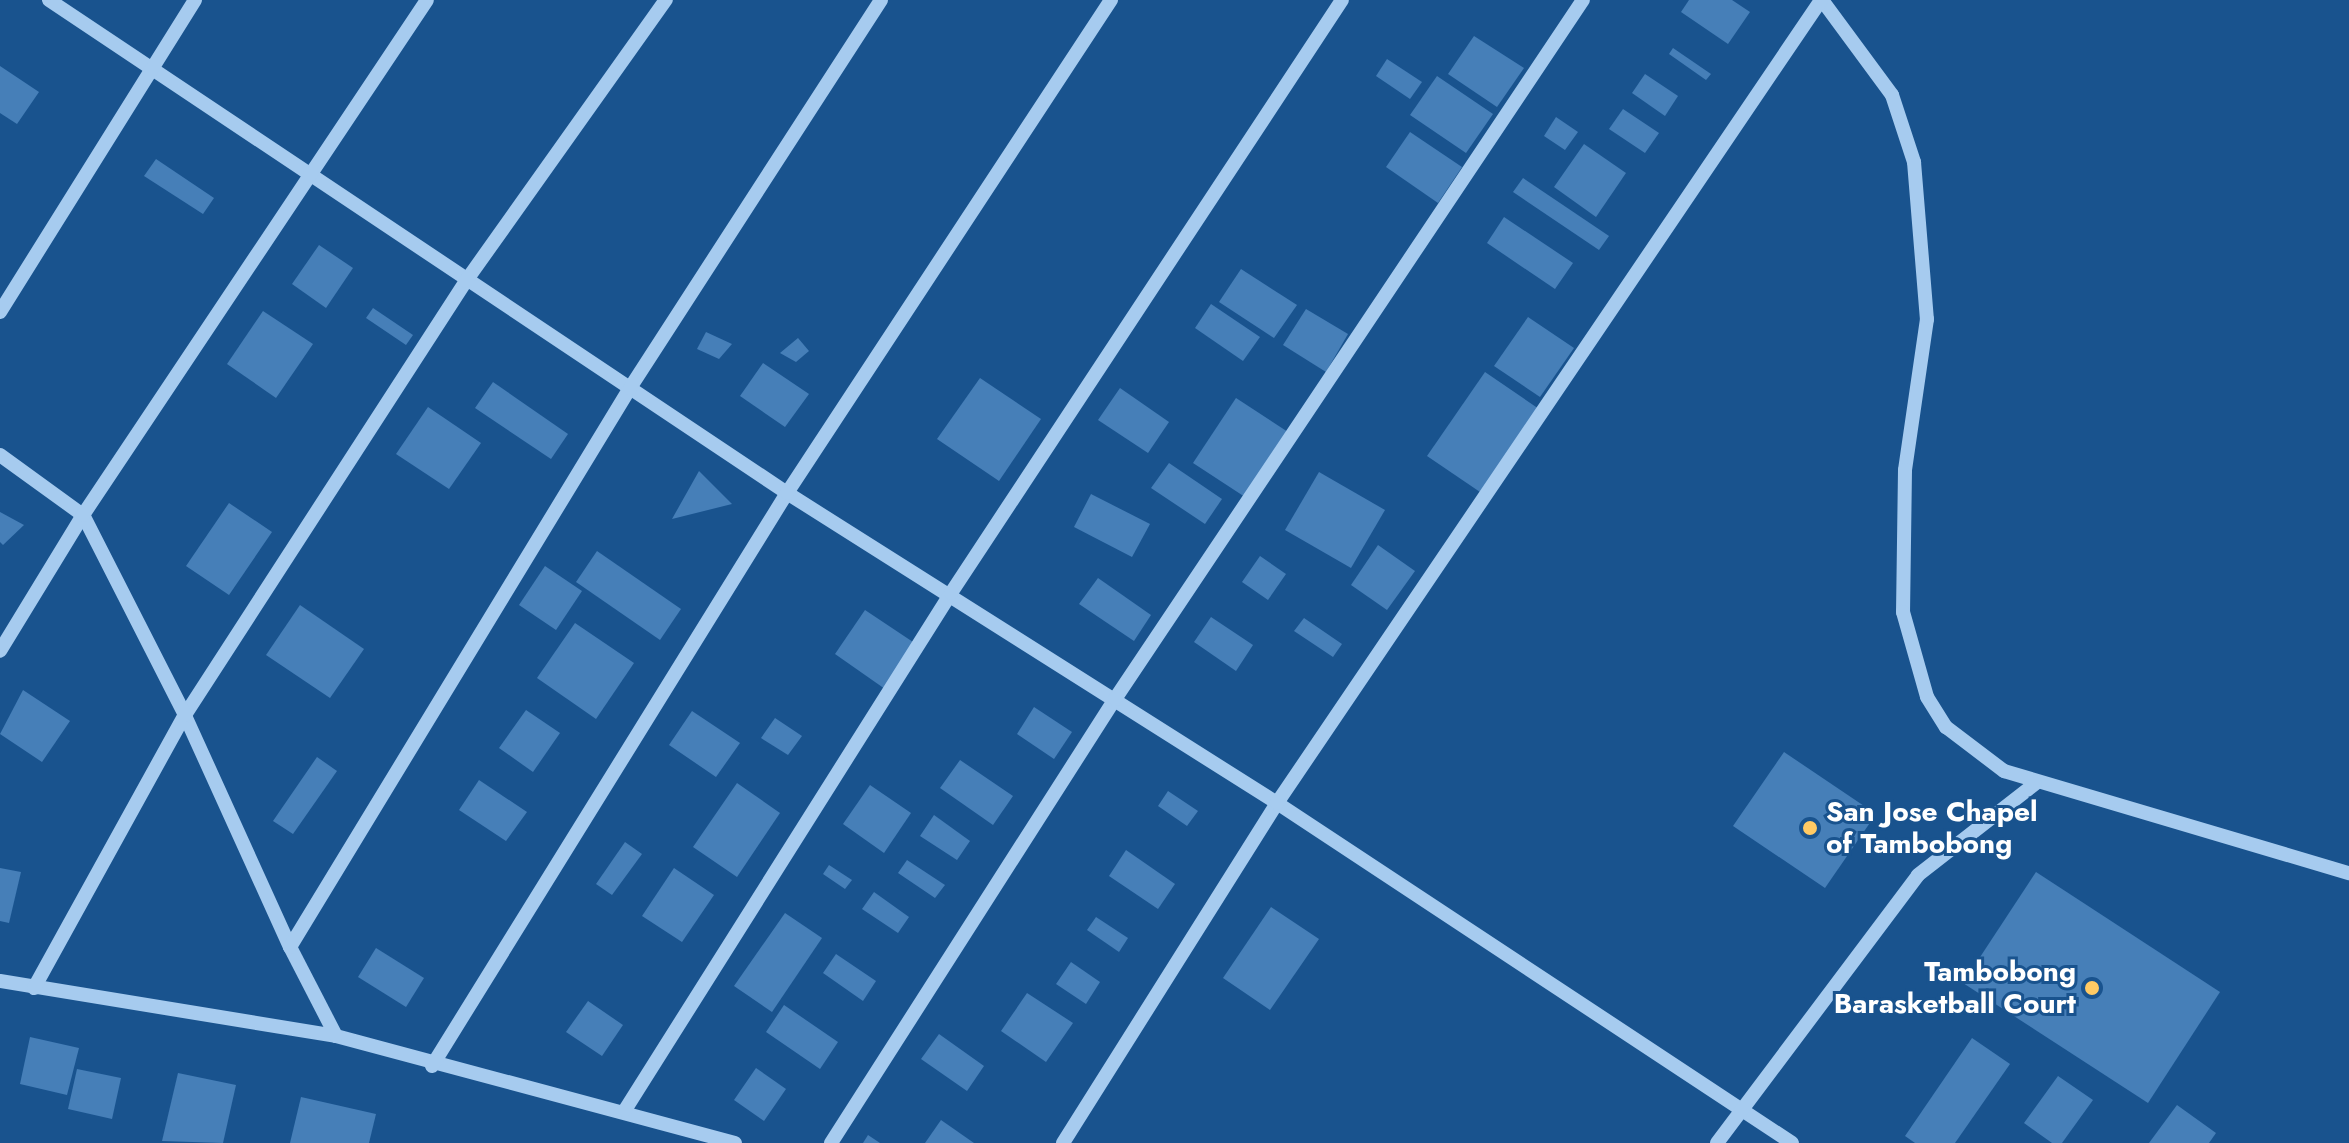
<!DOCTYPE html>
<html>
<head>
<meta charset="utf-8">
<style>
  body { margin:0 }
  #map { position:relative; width:2349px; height:1143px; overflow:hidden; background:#19538e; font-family:Jost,sans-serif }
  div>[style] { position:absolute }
  .building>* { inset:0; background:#467fb8 }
  .minor>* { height:14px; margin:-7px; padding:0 7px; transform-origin:7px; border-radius:7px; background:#a6cbef }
  .dots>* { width:22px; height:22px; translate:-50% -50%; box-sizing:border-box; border:4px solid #19538e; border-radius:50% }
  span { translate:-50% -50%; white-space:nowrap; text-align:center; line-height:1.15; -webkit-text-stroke:6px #19538e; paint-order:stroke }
  .poi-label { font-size:28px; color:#fff; font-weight:700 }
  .left { translate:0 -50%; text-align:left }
  .right { translate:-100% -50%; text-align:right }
</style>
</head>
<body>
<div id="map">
  <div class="building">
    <div style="clip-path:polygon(1689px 0,1732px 0,1750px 12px,1728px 44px,1681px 12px)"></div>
    <div style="clip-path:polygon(1474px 36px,1524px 68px,1497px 107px,1448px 74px)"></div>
    <div style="clip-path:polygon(1673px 48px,1711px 74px,1706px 80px,1669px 54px)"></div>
    <div style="clip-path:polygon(1387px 59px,1422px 82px,1410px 99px,1376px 76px)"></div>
    <div style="clip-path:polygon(0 66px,39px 92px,17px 124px,0 113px)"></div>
    <div style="clip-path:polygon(1645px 74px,1678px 96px,1665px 116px,1632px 93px)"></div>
    <div style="clip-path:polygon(1437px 76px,1493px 114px,1466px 153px,1410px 115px)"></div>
    <div style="clip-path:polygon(1623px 109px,1659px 133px,1645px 153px,1609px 129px)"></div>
    <div style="clip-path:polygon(1556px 117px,1578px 132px,1565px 150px,1544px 136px)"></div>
    <div style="clip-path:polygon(1410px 132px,1462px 167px,1438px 203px,1386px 167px)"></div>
    <div style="clip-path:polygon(1584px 144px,1626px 173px,1596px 217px,1554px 187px)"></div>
    <div style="clip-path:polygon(156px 159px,214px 198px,203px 214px,144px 176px)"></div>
    <div style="clip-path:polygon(1523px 178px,1609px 236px,1599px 250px,1513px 192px)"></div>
    <div style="clip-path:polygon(1504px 217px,1573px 263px,1555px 289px,1487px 243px)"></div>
    <div style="clip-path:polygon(319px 245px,353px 268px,326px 308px,292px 284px)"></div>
    <div style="clip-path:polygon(1241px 269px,1297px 305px,1274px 338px,1219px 302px)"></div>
    <div style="clip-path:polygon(1211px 304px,1260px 337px,1243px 361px,1195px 328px)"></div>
    <div style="clip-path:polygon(373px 308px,413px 335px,406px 345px,366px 318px)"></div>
    <div style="clip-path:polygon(1306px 309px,1348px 334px,1326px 372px,1283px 345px)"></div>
    <div style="clip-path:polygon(263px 311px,313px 344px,276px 398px,227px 364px)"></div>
    <div style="clip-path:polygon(1528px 317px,1574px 348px,1540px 397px,1494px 366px)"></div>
    <div style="clip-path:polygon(706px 332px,732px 344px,719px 359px,697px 349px)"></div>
    <div style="clip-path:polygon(798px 338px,809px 351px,796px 362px,780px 353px)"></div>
    <div style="clip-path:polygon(763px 363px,809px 394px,785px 427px,740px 396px)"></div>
    <div style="clip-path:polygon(1485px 372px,1539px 409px,1480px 492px,1427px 456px)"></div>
    <div style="clip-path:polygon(980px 378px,1041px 419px,999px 481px,937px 439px)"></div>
    <div style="clip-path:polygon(493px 382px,568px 434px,551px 459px,475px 408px)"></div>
    <div style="clip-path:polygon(1120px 388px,1169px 422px,1148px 453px,1098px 420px)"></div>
    <div style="clip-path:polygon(1236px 398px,1288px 432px,1245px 497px,1193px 463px)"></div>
    <div style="clip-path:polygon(428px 407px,481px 443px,449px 489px,396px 454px)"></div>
    <div style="clip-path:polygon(1169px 463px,1222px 499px,1205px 524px,1151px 488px)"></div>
    <div style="clip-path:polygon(699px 471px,732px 504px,672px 519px)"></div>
    <div style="clip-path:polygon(1319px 472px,1385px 510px,1351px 568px,1285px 530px)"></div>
    <div style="clip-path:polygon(1091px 494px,1150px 524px,1132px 557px,1074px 527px)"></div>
    <div style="clip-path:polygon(229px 503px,272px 532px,229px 595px,186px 566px)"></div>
    <div style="clip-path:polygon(0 512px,24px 525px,3px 545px,0 542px)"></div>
    <div style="clip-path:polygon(1378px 545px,1415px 571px,1387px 610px,1351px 585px)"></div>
    <div style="clip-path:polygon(597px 551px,681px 609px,660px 640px,576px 582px)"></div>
    <div style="clip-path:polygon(1260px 556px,1286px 574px,1268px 600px,1242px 582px)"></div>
    <div style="clip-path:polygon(545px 566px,582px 591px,556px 630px,519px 605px)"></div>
    <div style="clip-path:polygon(1098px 578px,1151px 615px,1134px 641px,1079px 604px)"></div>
    <div style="clip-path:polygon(300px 605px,364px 649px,330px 698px,266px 655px)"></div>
    <div style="clip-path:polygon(865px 610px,916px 644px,885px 689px,835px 654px)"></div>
    <div style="clip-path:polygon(1211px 617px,1253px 645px,1236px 671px,1194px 642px)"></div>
    <div style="clip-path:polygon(1304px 618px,1342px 644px,1333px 657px,1294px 631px)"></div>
    <div style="clip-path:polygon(575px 623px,634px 663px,596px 719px,537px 678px)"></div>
    <div style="clip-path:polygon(23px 690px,70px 721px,42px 762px,0 734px)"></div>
    <div style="clip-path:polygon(1034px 707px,1072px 732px,1054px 759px,1017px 734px)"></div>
    <div style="clip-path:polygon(526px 710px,560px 733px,533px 772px,499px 748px)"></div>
    <div style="clip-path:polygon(692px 711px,740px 743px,716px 777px,669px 745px)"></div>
    <div style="clip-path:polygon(775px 718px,802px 736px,788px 755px,761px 738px)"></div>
    <div style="clip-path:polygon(1784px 752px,1876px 814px,1825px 888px,1733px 826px)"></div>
    <div style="clip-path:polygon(317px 757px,337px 771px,293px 834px,273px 821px)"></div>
    <div style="clip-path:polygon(960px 760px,1013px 796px,993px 825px,940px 788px)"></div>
    <div style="clip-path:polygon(479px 780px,527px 812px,506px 841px,459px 810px)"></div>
    <div style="clip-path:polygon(737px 783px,780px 813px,737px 877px,693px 847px)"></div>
    <div style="clip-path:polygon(870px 785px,911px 813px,884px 853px,843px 824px)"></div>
    <div style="clip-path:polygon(1168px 791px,1198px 811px,1187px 826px,1158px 806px)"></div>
    <div style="clip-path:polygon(934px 815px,970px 841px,957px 860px,920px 836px)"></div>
    <div style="clip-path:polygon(625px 842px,642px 854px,612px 895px,596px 884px)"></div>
    <div style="clip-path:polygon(1126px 850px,1175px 884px,1158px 909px,1109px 876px)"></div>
    <div style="clip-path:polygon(907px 860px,945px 885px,935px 898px,898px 873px)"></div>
    <div style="clip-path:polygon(829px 865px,852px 880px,845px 889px,823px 874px)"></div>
    <div style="clip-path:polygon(0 868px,21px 872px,9px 923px,0 921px)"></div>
    <div style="clip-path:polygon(674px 868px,714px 895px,682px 942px,642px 916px)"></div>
    <div style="clip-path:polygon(2036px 872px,2220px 992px,2148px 1103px,1963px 983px)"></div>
    <div style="clip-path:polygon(874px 892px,909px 917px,898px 933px,862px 909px)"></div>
    <div style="clip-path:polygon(1271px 907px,1319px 939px,1270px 1010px,1223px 978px)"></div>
    <div style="clip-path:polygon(785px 913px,822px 938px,772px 1012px,734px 986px)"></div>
    <div style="clip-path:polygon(1096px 917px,1128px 938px,1119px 952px,1087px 930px)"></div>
    <div style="clip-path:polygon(376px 948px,424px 978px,406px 1007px,358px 977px)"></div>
    <div style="clip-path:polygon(836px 954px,876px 981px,863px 1001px,823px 973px)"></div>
    <div style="clip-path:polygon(1071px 962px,1100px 982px,1086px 1004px,1056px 984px)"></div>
    <div style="clip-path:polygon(1027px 993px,1073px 1023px,1046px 1062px,1001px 1031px)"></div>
    <div style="clip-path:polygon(588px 1001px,623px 1025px,602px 1056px,566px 1032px)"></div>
    <div style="clip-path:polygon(784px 1005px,838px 1042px,820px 1069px,766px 1032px)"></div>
    <div style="clip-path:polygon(939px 1034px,984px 1066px,967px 1091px,921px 1059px)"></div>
    <div style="clip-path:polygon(30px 1037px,79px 1048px,67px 1095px,20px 1084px)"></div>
    <div style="clip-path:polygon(1972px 1038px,2010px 1064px,1955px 1143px,1915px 1143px,1905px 1136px)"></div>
    <div style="clip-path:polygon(756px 1068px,786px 1089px,764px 1121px,734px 1100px)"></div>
    <div style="clip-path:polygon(77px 1069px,121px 1078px,112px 1119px,68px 1109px)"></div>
    <div style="clip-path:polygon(178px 1073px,236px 1085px,223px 1143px,162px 1141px)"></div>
    <div style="clip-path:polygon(2058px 1076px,2093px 1100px,2062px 1143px,2052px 1143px,2024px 1123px)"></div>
    <div style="clip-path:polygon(301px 1097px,376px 1114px,369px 1143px,290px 1143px)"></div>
    <div style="clip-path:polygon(2177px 1105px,2216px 1133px,2209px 1143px,2149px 1143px)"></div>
    <div style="clip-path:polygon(941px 1120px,974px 1143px,925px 1143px)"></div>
    <div style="clip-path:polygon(868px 1135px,880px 1143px,863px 1143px)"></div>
  </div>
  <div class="minor">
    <div style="left:49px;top:0;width:888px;rotate:33.74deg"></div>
    <div style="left:787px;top:493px;width:580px;rotate:32.32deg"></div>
    <div style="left:1277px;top:803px;width:617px;rotate:33.43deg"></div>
    <div style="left:1822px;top:0;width:118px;rotate:53.6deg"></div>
    <div style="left:1892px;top:95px;width:71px;rotate:71.8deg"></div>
    <div style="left:1914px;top:162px;width:158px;rotate:85.3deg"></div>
    <div style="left:1927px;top:319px;width:153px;rotate:98.3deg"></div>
    <div style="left:1905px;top:470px;width:142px;rotate:90.8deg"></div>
    <div style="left:1903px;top:612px;width:88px;rotate:74.2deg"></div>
    <div style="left:1927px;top:697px;width:36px;rotate:58deg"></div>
    <div style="left:1946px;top:727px;width:73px;rotate:37.2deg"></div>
    <div style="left:2004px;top:771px;width:360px;rotate:16.5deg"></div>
    <div style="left:0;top:312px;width:368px;rotate:-58deg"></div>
    <div style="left:0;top:455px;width:102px;rotate:35.9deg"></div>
    <div style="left:83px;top:515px;width:159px;rotate:121.4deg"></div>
    <div style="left:290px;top:947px;width:255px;rotate:-114.4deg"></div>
    <div style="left:185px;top:715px;width:517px;rotate:-57.08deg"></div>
    <div style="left:466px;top:281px;width:345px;rotate:-54.6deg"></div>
    <div style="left:0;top:981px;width:340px;rotate:9.3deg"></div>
    <div style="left:336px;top:1036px;width:413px;rotate:15deg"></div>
    <div style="left:34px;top:988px;width:312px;rotate:-61.1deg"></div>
    <div style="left:185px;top:715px;width:225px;rotate:-117deg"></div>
    <div style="left:83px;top:515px;width:619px;rotate:-56.26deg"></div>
    <div style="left:336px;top:1036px;width:100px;rotate:-117.3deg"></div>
    <div style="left:290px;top:947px;width:654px;rotate:-58.69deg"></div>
    <div style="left:630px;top:388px;width:462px;rotate:-57.1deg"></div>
    <div style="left:432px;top:1066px;width:674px;rotate:-58.22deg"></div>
    <div style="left:787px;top:493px;width:590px;rotate:-56.69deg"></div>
    <div style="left:625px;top:1110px;width:611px;rotate:-57.77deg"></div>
    <div style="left:951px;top:593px;width:710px;rotate:-56.6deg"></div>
    <div style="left:831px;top:1143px;width:527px;rotate:-57.4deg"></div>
    <div style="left:1115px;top:699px;width:841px;rotate:-56.2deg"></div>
    <div style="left:1063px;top:1143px;width:402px;rotate:-57.8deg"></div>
    <div style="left:1277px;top:803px;width:970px;rotate:-55.88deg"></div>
    <div style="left:1717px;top:1143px;width:335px;rotate:-53.1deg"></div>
    <div style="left:1918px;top:875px;width:148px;rotate:-37.9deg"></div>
  </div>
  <div class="dots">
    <div style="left:1810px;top:828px;background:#ffca64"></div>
    <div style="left:2092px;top:988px;background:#ffca64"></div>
  </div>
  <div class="poi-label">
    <span class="left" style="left:1826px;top:828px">San Jose Chapel<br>of Tambobong</span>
    <span class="right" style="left:2076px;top:988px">Tambobong<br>Barasketball Court</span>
  </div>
</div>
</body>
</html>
